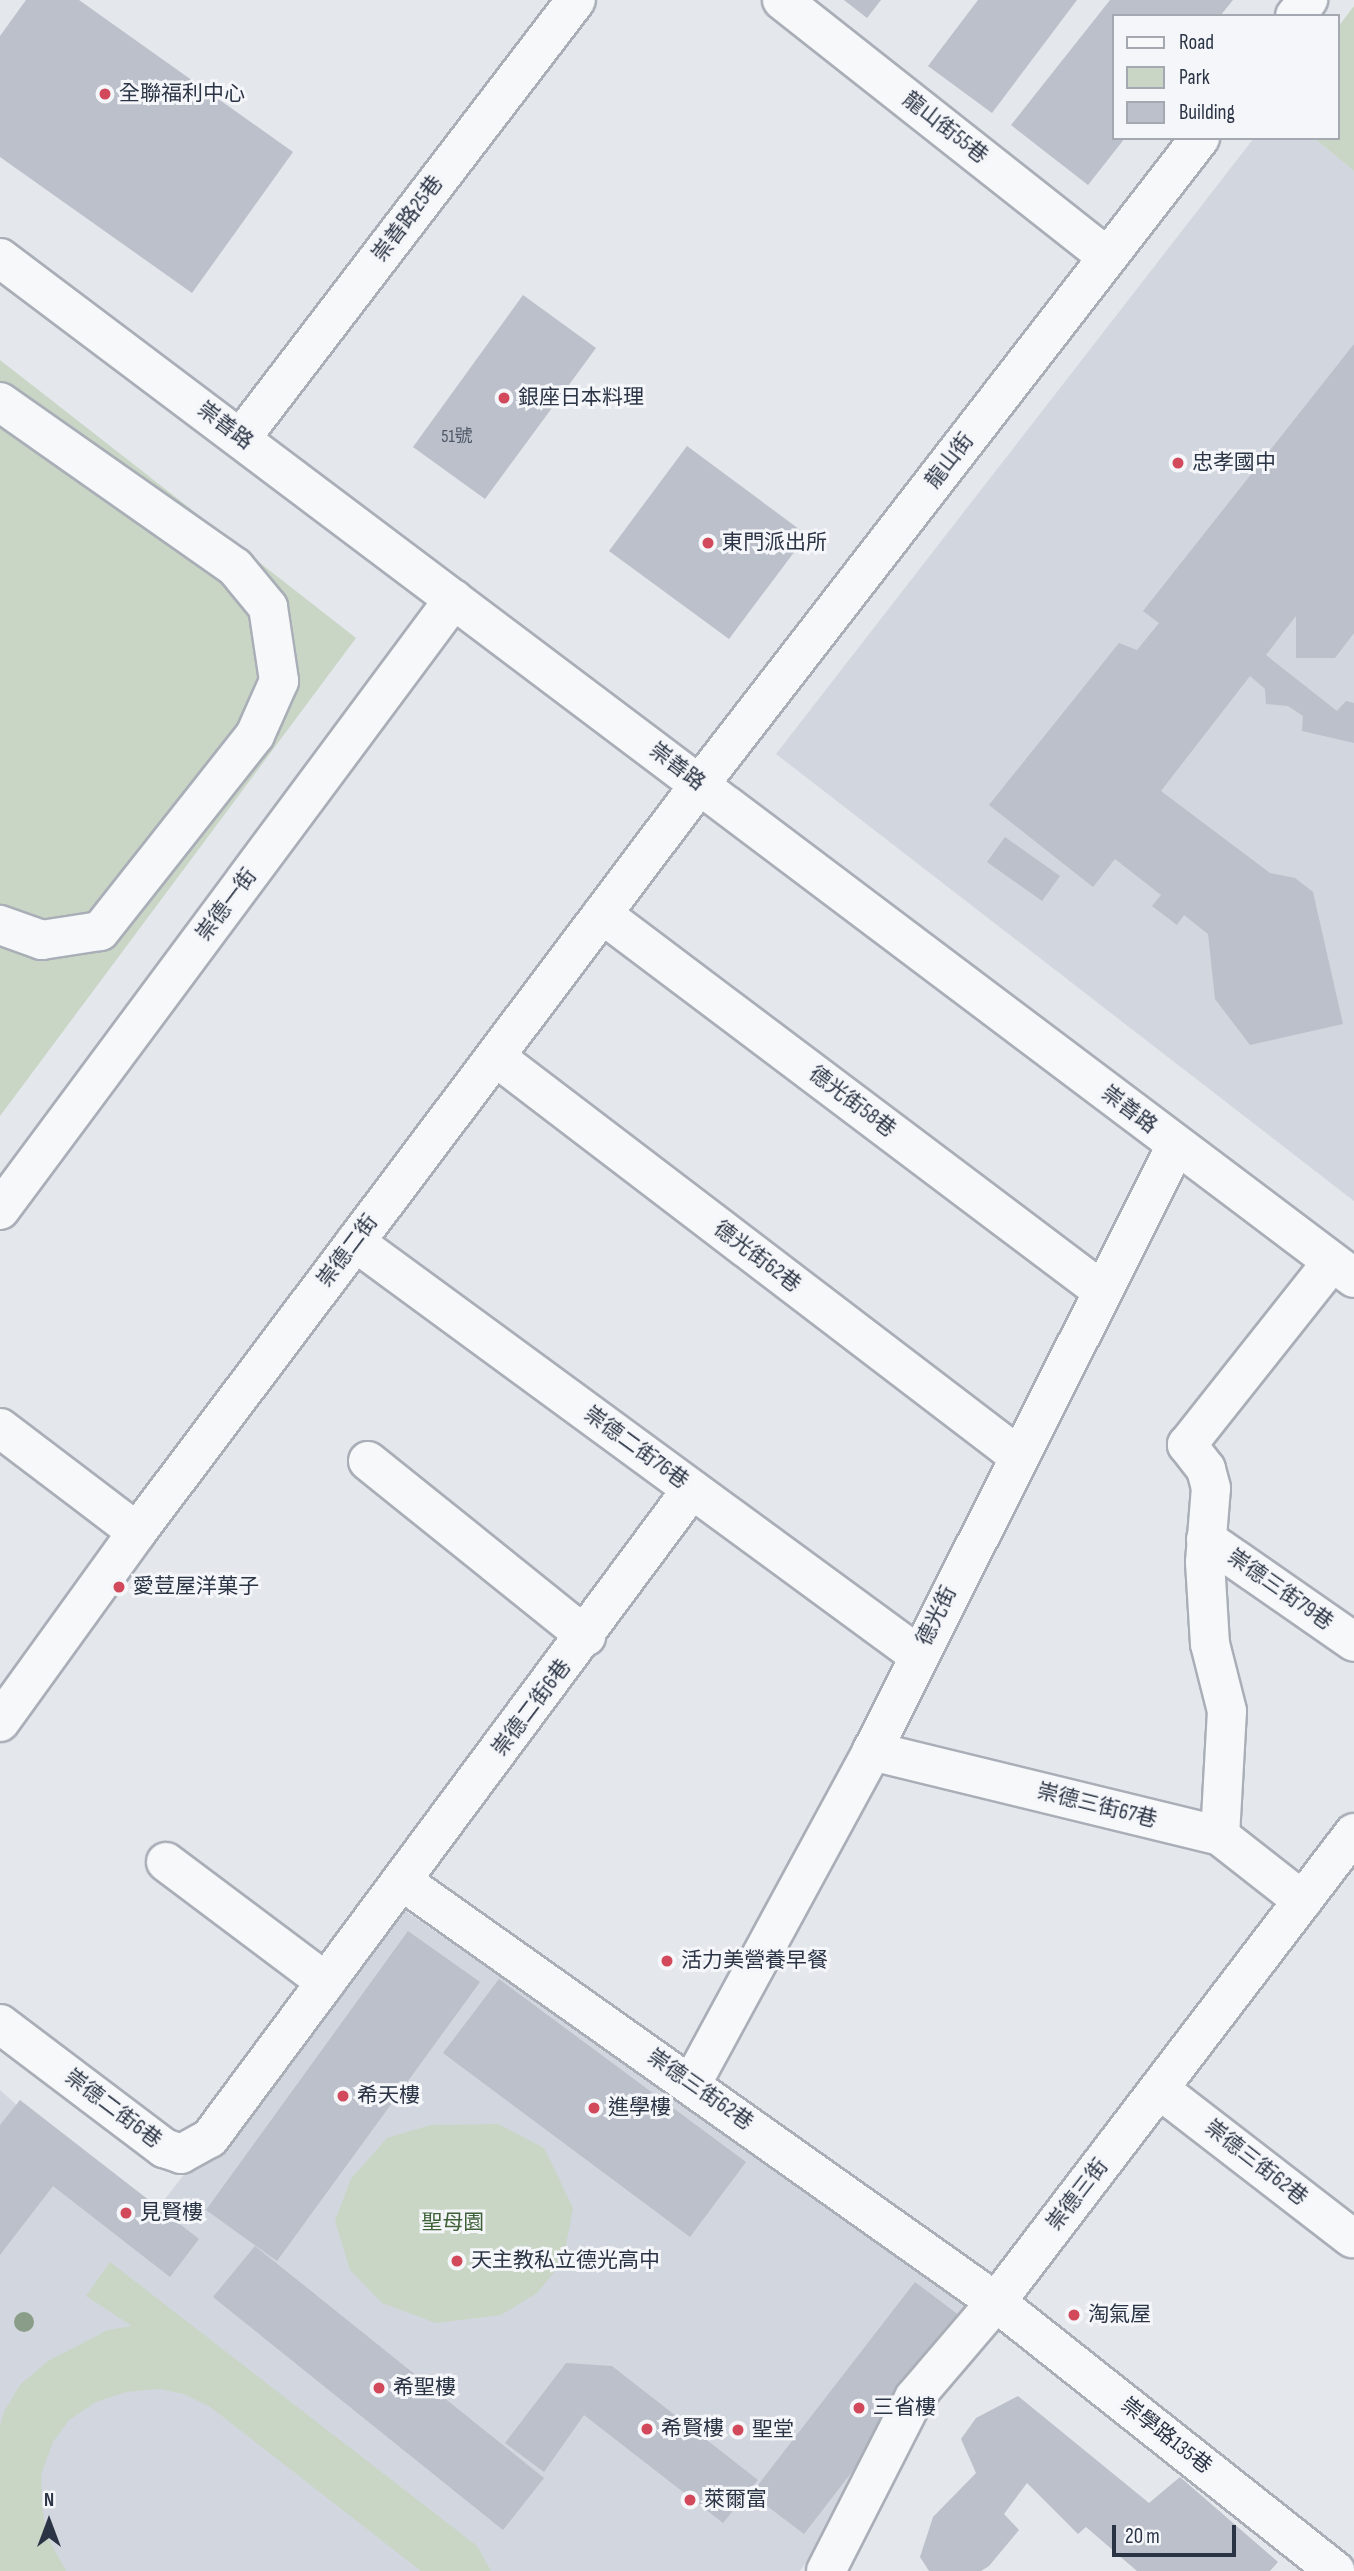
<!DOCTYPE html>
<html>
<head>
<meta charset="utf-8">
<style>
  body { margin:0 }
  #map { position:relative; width:1354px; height:2571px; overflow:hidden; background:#e4e7ec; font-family:"Sofia Sans Condensed","Noto Sans TC",sans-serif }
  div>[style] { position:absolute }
  .built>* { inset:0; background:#d2d6de }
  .green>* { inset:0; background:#c9d6c5 }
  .building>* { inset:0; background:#bbc0ca }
  .roads { filter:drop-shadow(2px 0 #a9aeb7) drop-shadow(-2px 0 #a9aeb7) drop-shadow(0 2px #a9aeb7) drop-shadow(0 -2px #a9aeb7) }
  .minor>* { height:38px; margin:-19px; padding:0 19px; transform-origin:19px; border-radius:19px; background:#f7f8fa }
  .trees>* { width:20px; height:20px; margin:-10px; border-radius:50%; background:#899d89 }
  .dots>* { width:19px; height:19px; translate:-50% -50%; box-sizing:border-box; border:4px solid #f4f6f9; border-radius:50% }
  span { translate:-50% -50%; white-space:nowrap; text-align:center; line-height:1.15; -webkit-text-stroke:6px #f4f6f9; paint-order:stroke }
  .number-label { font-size:18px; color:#4f5766 }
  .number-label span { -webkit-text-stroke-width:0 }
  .poi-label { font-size:21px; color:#2b3445 }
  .left { translate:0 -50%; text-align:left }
  .street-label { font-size:21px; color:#2b3445 }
  .park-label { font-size:21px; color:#3f6138 }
  .legend { position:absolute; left:1112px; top:14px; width:228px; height:126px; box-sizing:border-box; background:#f4f6f9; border:2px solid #a4a8b1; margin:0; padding:9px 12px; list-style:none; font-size:21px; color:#2b3445 }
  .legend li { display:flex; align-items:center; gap:14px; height:35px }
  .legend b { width:35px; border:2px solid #a4a8b1 }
  .north { position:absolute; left:14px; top:2487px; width:70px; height:70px; -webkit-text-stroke:5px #f4f6f9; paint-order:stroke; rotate:0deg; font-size:19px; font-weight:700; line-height:28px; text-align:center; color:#2b3445 }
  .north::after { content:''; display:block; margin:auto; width:24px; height:32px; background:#2b3445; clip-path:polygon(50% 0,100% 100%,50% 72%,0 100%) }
  .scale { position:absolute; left:1112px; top:2525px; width:124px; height:32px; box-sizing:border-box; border:4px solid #2b3445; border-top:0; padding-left:9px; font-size:21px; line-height:24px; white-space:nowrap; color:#2b3445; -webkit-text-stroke:5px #f4f6f9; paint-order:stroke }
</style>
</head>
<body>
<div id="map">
  <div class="built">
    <div style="clip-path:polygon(1254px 138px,1314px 138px,1354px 171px,1354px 1201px,776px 754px)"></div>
    <div style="clip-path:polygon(395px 1904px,971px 2300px,896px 2380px,820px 2541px,800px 2571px,0 2571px,0 2090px,147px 2222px)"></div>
  </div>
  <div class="green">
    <div style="clip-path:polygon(1354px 6px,1354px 171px,1314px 138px,1338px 138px,1338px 27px)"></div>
    <div style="clip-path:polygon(0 360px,356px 638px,0 1116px)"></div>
    <div style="clip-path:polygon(498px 2124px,544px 2148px,573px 2208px,563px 2261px,537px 2293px,501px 2315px,436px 2323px,382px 2303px,350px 2270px,335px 2221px,351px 2179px,387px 2138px,431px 2125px)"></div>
    <div style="clip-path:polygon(110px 2262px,477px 2546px,491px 2571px,421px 2571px,209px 2406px,184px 2394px,159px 2389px,126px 2392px,96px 2402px,69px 2420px,53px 2442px,41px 2475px,42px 2504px,46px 2534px,66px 2571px,0 2571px,0 2426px,4px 2412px,20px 2385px,48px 2361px,108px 2330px,132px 2326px,86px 2296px)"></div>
  </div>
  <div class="building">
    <div style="clip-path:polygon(26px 0,79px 0,293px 152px,192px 293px,0 157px,0 36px)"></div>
    <div style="clip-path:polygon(844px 0,881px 0,867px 18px)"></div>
    <div style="clip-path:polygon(978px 0,1077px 0,992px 113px,928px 66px)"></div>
    <div style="clip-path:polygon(1110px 0,1233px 0,1220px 16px,1114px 16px,1114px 138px,1125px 138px,1088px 185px,1011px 125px)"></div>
    <div style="clip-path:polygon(523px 295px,596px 348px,485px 499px,413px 447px)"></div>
    <div style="clip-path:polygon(1354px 344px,1354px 633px,1335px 658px,1296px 658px,1296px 616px,1266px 655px,1337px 711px,1346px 701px,1354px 703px,1354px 743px,1302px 731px,1303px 716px,1288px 706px,1266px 704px,1265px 689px,1250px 676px,1161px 791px,1270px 873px,1295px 878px,1313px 892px,1343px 1024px,1250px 1045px,1215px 999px,1208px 934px,1184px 915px,1177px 925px,1152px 906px,1161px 895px,1115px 859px,1093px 887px,989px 805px,1119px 643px,1137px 650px,1159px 623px,1143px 611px)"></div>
    <div style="clip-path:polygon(687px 446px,807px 535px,729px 639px,609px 551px)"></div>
    <div style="clip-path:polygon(1005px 837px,1060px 876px,1042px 901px,987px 862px)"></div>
    <div style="clip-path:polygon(408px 1931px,480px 1982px,277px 2261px,206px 2210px)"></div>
    <div style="clip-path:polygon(499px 1979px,746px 2162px,690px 2237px,443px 2053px)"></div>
    <div style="clip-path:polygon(20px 2100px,199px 2239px,170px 2277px,53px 2186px,0 2255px,0 2125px)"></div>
    <div style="clip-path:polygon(255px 2246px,544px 2478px,503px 2530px,213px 2297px)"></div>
    <div style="clip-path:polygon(915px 2282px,968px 2322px,804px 2534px,751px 2494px)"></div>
    <div style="clip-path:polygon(566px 2363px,612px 2366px,758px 2480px,723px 2523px,584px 2415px,544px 2472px,505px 2443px)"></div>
    <div style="clip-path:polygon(1018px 2396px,1149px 2503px,1180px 2477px,1278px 2562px,1270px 2571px,1137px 2571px,1086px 2527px,1078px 2534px,1027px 2483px,1004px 2514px,1019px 2530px,989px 2566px,981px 2571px,929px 2571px,920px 2557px,933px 2517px,976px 2473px,961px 2439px,976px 2418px)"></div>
  </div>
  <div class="roads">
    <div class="minor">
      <div style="left:782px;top:0;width:414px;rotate:38.3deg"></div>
      <div style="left:1295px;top:16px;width:21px;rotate:-51deg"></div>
      <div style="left:0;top:258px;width:1695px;rotate:36.99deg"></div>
      <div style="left:0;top:402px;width:287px;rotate:35.1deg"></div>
      <div style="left:235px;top:567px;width:52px;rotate:50.5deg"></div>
      <div style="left:268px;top:607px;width:75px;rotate:81.5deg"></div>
      <div style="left:279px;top:681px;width:59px;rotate:114deg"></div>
      <div style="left:255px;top:735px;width:250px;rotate:128.3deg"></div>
      <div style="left:100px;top:931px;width:59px;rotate:171.2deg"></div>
      <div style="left:42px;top:940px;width:45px;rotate:-160.3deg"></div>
      <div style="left:241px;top:438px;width:551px;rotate:-52.59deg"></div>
      <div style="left:602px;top:914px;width:625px;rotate:37deg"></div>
      <div style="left:497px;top:1058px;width:654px;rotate:37.36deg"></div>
      <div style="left:0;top:1210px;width:761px;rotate:-53.39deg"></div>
      <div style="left:355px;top:1242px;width:698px;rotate:36.26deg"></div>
      <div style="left:0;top:1428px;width:172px;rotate:37.2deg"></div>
      <div style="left:368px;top:1461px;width:280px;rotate:38.8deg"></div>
      <div style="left:1206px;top:1539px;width:180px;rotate:34.8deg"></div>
      <div style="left:0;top:1722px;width:234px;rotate:-54.2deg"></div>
      <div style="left:137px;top:1532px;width:936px;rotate:-53.03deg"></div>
      <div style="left:700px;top:784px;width:817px;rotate:-52.26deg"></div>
      <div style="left:872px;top:1751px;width:358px;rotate:13.7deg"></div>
      <div style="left:1220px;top:1836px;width:105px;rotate:38.1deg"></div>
      <div style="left:1220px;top:1836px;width:125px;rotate:-86.8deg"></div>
      <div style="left:1227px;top:1711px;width:69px;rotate:-104.2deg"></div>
      <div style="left:1210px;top:1644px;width:82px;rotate:-93.5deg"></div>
      <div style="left:1205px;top:1562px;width:74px;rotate:-85.4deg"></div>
      <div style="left:1211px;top:1488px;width:20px;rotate:-105deg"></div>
      <div style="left:1206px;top:1469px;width:31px;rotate:-128deg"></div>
      <div style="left:1187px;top:1445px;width:233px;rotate:-51.6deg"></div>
      <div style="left:166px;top:1862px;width:200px;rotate:36.9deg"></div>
      <div style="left:402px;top:1881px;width:728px;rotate:35.33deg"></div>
      <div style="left:996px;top:2302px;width:433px;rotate:38.4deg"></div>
      <div style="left:0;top:2024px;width:206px;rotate:37.1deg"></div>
      <div style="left:164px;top:2148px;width:18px;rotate:19deg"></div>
      <div style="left:181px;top:2154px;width:33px;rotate:-29deg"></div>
      <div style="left:210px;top:2138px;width:808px;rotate:-53.4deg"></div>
      <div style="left:692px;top:2083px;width:378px;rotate:-61.5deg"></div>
      <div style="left:872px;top:1751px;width:677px;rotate:-63.32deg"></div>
      <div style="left:1159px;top:2089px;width:244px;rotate:37.7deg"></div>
      <div style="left:826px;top:2571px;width:194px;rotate:-63deg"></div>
      <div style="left:914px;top:2398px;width:126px;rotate:-49.5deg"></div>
      <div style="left:996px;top:2302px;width:590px;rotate:-52.64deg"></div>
    </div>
  </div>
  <div class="trees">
    <div style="left:24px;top:2322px"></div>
  </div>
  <div class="dots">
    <div style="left:105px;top:94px;background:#d1495b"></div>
    <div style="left:504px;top:398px;background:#d1495b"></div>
    <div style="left:1178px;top:463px;background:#d1495b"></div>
    <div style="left:708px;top:543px;background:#d1495b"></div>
    <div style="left:119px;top:1587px;background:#d1495b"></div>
    <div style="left:667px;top:1961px;background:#d1495b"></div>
    <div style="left:343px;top:2096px;background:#d1495b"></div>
    <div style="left:594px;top:2108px;background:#d1495b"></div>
    <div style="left:126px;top:2213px;background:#d1495b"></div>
    <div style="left:457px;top:2261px;background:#d1495b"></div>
    <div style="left:1074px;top:2315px;background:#d1495b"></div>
    <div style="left:379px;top:2388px;background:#d1495b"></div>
    <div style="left:859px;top:2408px;background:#d1495b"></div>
    <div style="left:647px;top:2429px;background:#d1495b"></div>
    <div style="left:738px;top:2430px;background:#d1495b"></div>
    <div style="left:690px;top:2500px;background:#d1495b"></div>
  </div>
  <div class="number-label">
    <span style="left:457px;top:437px">51號</span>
  </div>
  <div class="poi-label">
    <span class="left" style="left:119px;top:94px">全聯福利中心</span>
    <span class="left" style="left:518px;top:398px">銀座日本料理</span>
    <span class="left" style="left:1192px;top:463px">忠孝國中</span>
    <span class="left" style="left:722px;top:543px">東門派出所</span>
    <span class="left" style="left:133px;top:1587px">愛荳屋洋菓子</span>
    <span class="left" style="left:681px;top:1961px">活力美營養早餐</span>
    <span class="left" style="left:357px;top:2096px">希天樓</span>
    <span class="left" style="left:608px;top:2108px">進學樓</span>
    <span class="left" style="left:140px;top:2213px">見賢樓</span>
    <span class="left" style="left:471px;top:2261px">天主教私立德光高中</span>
    <span class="left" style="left:1088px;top:2315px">淘氣屋</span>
    <span class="left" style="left:393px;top:2388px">希聖樓</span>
    <span class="left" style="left:873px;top:2408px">三省樓</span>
    <span class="left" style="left:661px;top:2429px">希賢樓</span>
    <span class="left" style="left:752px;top:2430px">聖堂</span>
    <span class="left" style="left:704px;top:2500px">萊爾富</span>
  </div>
  <div class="street-label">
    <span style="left:945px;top:128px;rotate:38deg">龍山街55巷</span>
    <span style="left:408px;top:219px;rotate:-53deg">崇善路25巷</span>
    <span style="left:225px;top:426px;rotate:37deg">崇善路</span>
    <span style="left:950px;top:461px;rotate:-52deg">龍山街</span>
    <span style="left:677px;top:767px;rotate:37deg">崇善路</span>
    <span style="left:227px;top:905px;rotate:-53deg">崇德一街</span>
    <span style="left:852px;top:1102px;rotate:37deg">德光街58巷</span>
    <span style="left:1129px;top:1110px;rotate:37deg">崇善路</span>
    <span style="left:348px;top:1251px;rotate:-53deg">崇德二街</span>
    <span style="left:757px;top:1257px;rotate:37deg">德光街62巷</span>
    <span style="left:636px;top:1448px;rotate:36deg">崇德二街76巷</span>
    <span style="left:1280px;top:1590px;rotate:35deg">崇德三街79巷</span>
    <span style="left:937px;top:1616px;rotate:-64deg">德光街</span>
    <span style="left:532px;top:1708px;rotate:-53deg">崇德二街6巷</span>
    <span style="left:1097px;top:1806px;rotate:14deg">崇德三街67巷</span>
    <span style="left:700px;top:2090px;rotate:35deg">崇德三街62巷</span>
    <span style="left:113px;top:2109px;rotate:37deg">崇德二街6巷</span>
    <span style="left:1256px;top:2163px;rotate:38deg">崇德三街62巷</span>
    <span style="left:1078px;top:2195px;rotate:-52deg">崇德三街</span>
    <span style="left:1166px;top:2436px;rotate:38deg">崇學路135巷</span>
  </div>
  <div class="park-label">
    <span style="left:453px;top:2223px">聖母園</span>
  </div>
  <ul class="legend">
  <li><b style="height:9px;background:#f7f8fa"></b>Road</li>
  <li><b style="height:19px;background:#c9d6c5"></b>Park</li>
  <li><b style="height:19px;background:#bbc0ca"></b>Building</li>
  </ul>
  <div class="north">N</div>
  <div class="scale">20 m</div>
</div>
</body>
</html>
